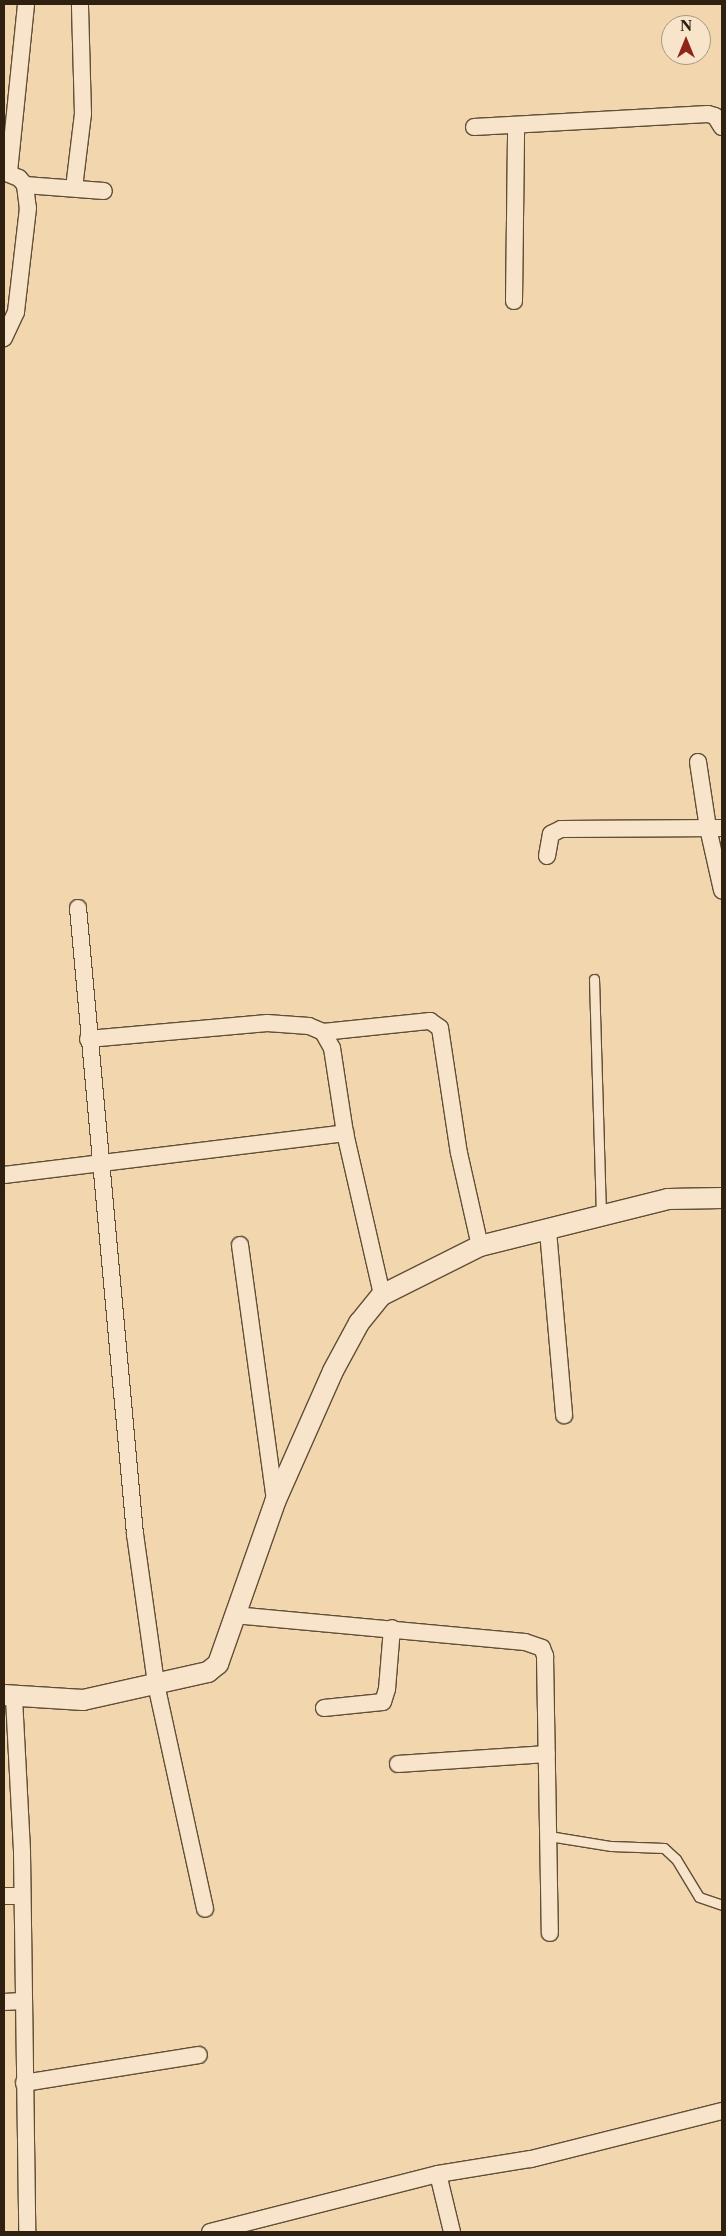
<!DOCTYPE html>
<html>
<head>
<meta charset="utf-8">
<style>
  body { margin:0 }
  #map { position:relative; width:726px; height:2236px; overflow:hidden; background:#f2d6ad; font-family:"Libre Caslon Text",serif }
  div>[style] { position:absolute }
  .roads { filter:drop-shadow(1px 0 #604e37) drop-shadow(-1px 0 #604e37) drop-shadow(0 1px #604e37) drop-shadow(0 -1px #604e37) }
  .service>* { height:9px; margin:-4.5px; padding:0 4.5px; transform-origin:4.5px; border-radius:4.5px; background:#f7e4ca }
  .minor>* { height:16px; margin:-8px; padding:0 8px; transform-origin:8px; border-radius:8px; background:#f7e4ca }
  .tertiary>* { height:20px; margin:-10px; padding:0 10px; transform-origin:10px; border-radius:10px; background:#f7e4ca }
  span { translate:-50% -50%; white-space:nowrap; text-align:center; line-height:1.15; -webkit-text-stroke:4px #f7e4ca; paint-order:stroke }
  .frame { position:absolute; inset:0; border:5px solid #302010; pointer-events:none }
  .north { position:absolute; left:661px; top:15px; width:50px; height:50px; box-sizing:border-box; background:#f7e4ca; border:1px solid #a79680; border-radius:50%; rotate:0deg; font-size:14px; font-weight:700; line-height:20px; text-align:center; color:#302010 }
  .north::after { content:''; display:block; margin:auto; width:18px; height:22px; background:#8f2418; clip-path:polygon(50% 0,100% 100%,50% 72%,0 100%) }
</style>
</head>
<body>
<div id="map">
  <div class="roads">
    <div class="service">
      <div style="left:594px;top:979px;width:234px;rotate:88.3deg"></div>
      <div style="left:549px;top:1836px;width:63px;rotate:9.2deg"></div>
      <div style="left:611px;top:1846px;width:53px;rotate:2.2deg"></div>
      <div style="left:664px;top:1848px;width:16px;rotate:43deg"></div>
      <div style="left:676px;top:1859px;width:44px;rotate:58.8deg"></div>
      <div style="left:699px;top:1897px;width:24px;rotate:19deg"></div>
    </div>
    <div class="minor">
      <div style="left:474px;top:127px;width:234px;rotate:-3.2deg"></div>
      <div style="left:708px;top:114px;width:7px;rotate:16deg"></div>
      <div style="left:715px;top:116px;width:13px;rotate:58deg"></div>
      <div style="left:4px;top:172px;width:16px;rotate:22deg"></div>
      <div style="left:19px;top:178px;width:9px;rotate:49deg"></div>
      <div style="left:25px;top:185px;width:23px;rotate:83deg"></div>
      <div style="left:28px;top:208px;width:105px;rotate:96.6deg"></div>
      <div style="left:16px;top:312px;width:29px;rotate:115deg"></div>
      <div style="left:9px;top:172px;width:169px;rotate:-84.2deg"></div>
      <div style="left:25px;top:185px;width:79px;rotate:4.3deg"></div>
      <div style="left:74px;top:188px;width:75px;rotate:-83.1deg"></div>
      <div style="left:83px;top:114px;width:110px;rotate:-91.6deg"></div>
      <div style="left:514px;top:301px;width:176px;rotate:-89.3deg"></div>
      <div style="left:698px;top:762px;width:67px;rotate:81.4deg"></div>
      <div style="left:708px;top:828px;width:64px;rotate:77.3deg"></div>
      <div style="left:547px;top:856px;width:22px;rotate:-80deg"></div>
      <div style="left:551px;top:834px;width:11px;rotate:-27deg"></div>
      <div style="left:561px;top:829px;width:161px;rotate:-0.4deg"></div>
      <div style="left:78px;top:908px;width:629px;rotate:84.8deg"></div>
      <div style="left:135px;top:1534px;width:151px;rotate:82deg"></div>
      <div style="left:156px;top:1684px;width:230px;rotate:77.7deg"></div>
      <div style="left:323px;top:1032px;width:108px;rotate:-5.9deg"></div>
      <div style="left:430px;top:1021px;width:12px;rotate:35deg"></div>
      <div style="left:440px;top:1028px;width:126px;rotate:81.4deg"></div>
      <div style="left:459px;top:1153px;width:95px;rotate:77.3deg"></div>
      <div style="left:88px;top:1039px;width:180px;rotate:-5.1deg"></div>
      <div style="left:267px;top:1023px;width:42px;rotate:4.1deg"></div>
      <div style="left:309px;top:1026px;width:15px;rotate:23deg"></div>
      <div style="left:323px;top:1032px;width:18px;rotate:61deg"></div>
      <div style="left:332px;top:1048px;width:86px;rotate:81.3deg"></div>
      <div style="left:345px;top:1133px;width:166px;rotate:77.1deg"></div>
      <div style="left:4px;top:1175px;width:344px;rotate:-7deg"></div>
      <div style="left:548px;top:1231px;width:185px;rotate:85deg"></div>
      <div style="left:240px;top:1245px;width:259px;rotate:82.2deg"></div>
      <div style="left:234px;top:1615px;width:292px;rotate:5.3deg"></div>
      <div style="left:525px;top:1642px;width:18px;rotate:19deg"></div>
      <div style="left:542px;top:1648px;width:9px;rotate:69deg"></div>
      <div style="left:545px;top:1656px;width:277px;rotate:89deg"></div>
      <div style="left:14px;top:1698px;width:155px;rotate:87deg"></div>
      <div style="left:22px;top:1853px;width:379px;rotate:89.2deg"></div>
      <div style="left:324px;top:1708px;width:59px;rotate:-5.8deg"></div>
      <div style="left:383px;top:1702px;width:14px;rotate:-73deg"></div>
      <div style="left:387px;top:1689px;width:61px;rotate:-85.3deg"></div>
      <div style="left:398px;top:1764px;width:149px;rotate:-3.8deg"></div>
      <div style="left:4px;top:1896px;width:18px"></div>
      <div style="left:4px;top:2002px;width:18px;rotate:-3deg"></div>
      <div style="left:24px;top:2083px;width:177px;rotate:-9.1deg"></div>
      <div style="left:438px;top:2174px;width:60px;rotate:76.4deg"></div>
      <div style="left:210px;top:2232px;width:235px;rotate:-14.3deg"></div>
      <div style="left:438px;top:2174px;width:94px;rotate:-9.2deg"></div>
      <div style="left:531px;top:2159px;width:197px;rotate:-14.1deg"></div>
    </div>
    <div class="tertiary">
      <div style="left:4px;top:1695px;width:79px;rotate:3.6deg"></div>
      <div style="left:83px;top:1700px;width:128px;rotate:-12.6deg"></div>
      <div style="left:208px;top:1672px;width:13px;rotate:-39deg"></div>
      <div style="left:218px;top:1664px;width:172px;rotate:-70.6deg"></div>
      <div style="left:275px;top:1502px;width:143px;rotate:-66.1deg"></div>
      <div style="left:333px;top:1371px;width:55px;rotate:-61.6deg"></div>
      <div style="left:359px;top:1323px;width:36px;rotate:-51deg"></div>
      <div style="left:382px;top:1295px;width:110px;rotate:-26.6deg"></div>
      <div style="left:480px;top:1246px;width:194px;rotate:-14deg"></div>
      <div style="left:668px;top:1199px;width:54px;rotate:-1.1deg"></div>
    </div>
  </div>
  <div class="frame"></div>
  <div class="north">N</div>
</div>
</body>
</html>
